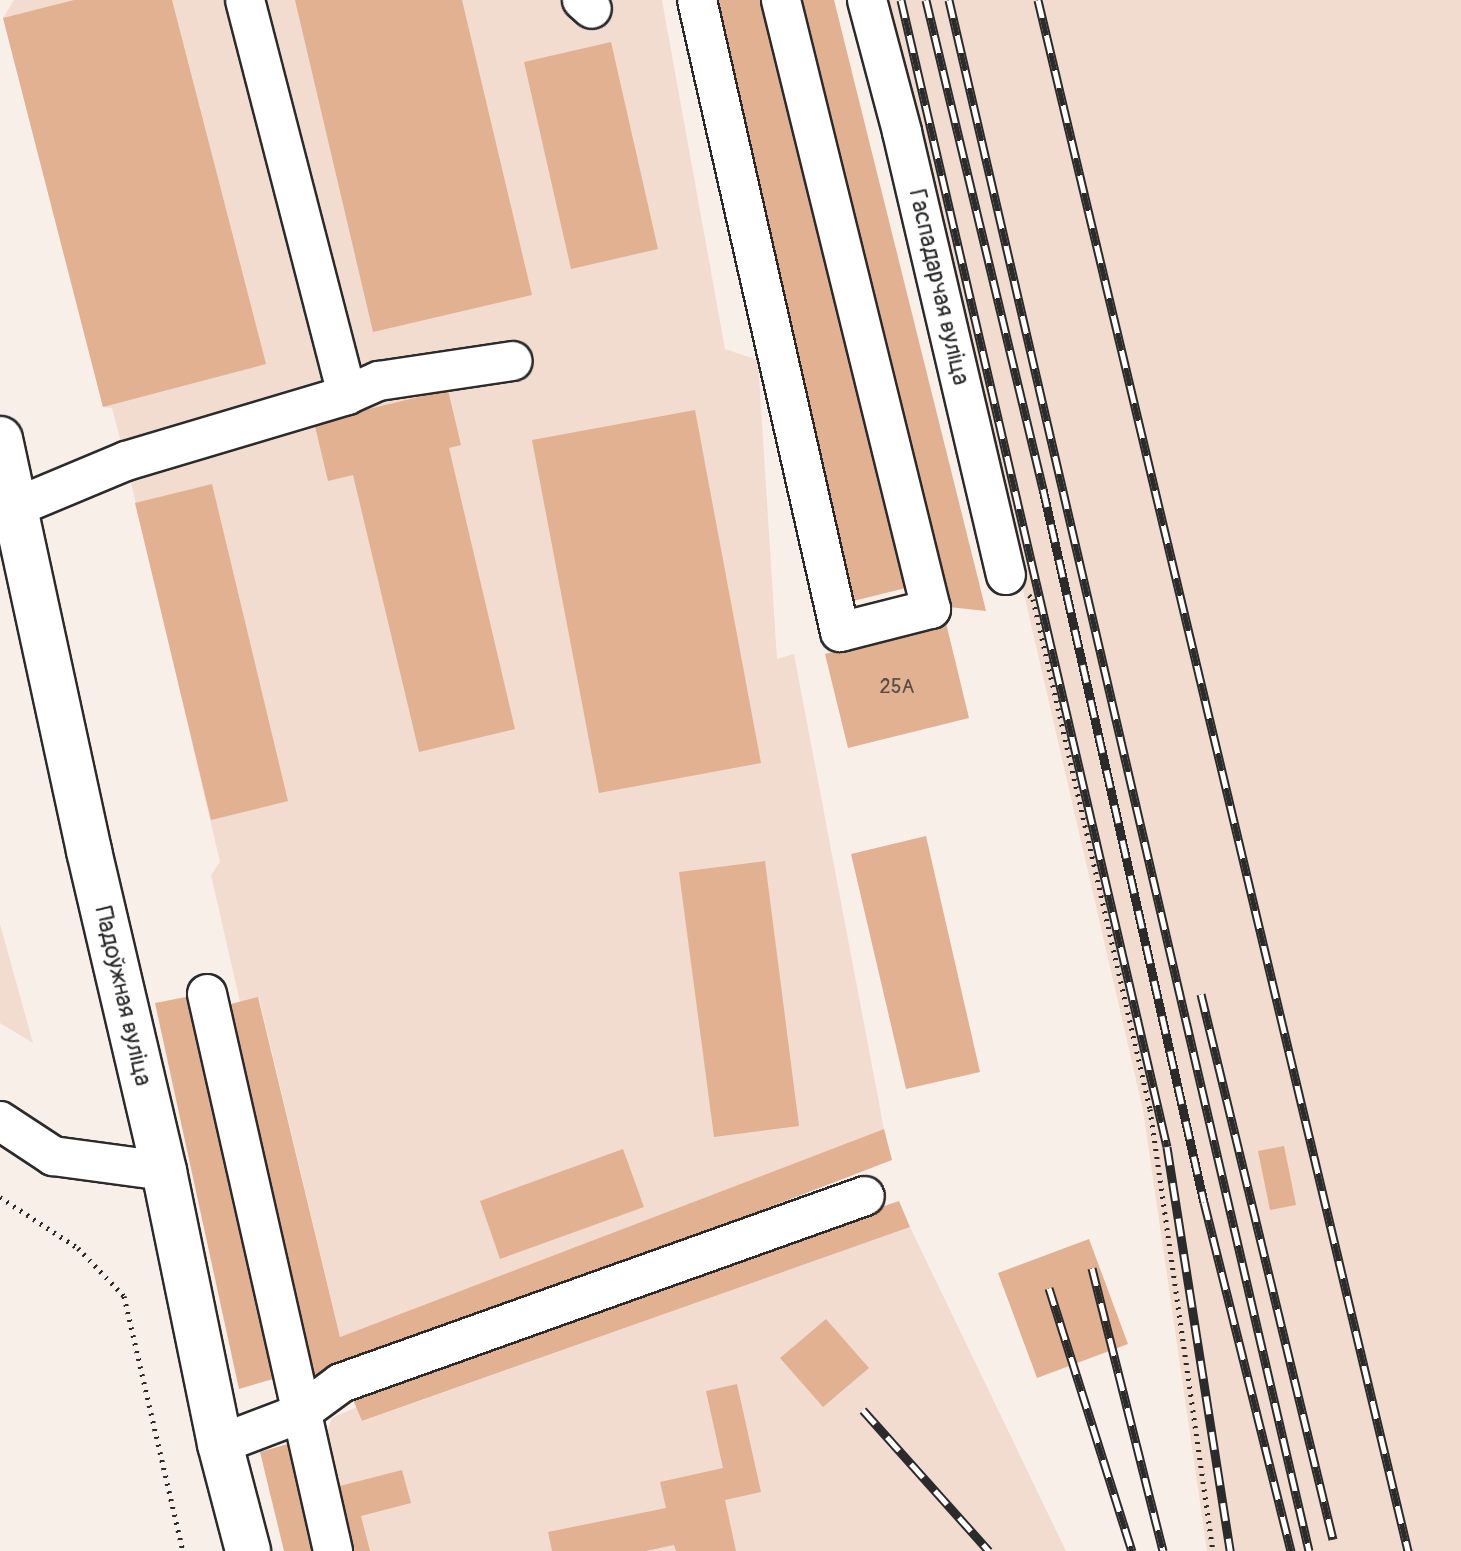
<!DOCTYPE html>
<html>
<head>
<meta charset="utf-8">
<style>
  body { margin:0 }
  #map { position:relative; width:1461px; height:1551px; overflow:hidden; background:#f9efe9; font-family:Pangolin,sans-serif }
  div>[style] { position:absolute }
  .built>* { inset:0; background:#f2dccf }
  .building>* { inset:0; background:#e1b192 }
  .path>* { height:5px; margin-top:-2.5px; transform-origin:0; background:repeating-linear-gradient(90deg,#2b2b2b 0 2px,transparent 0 8px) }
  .roads { filter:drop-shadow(2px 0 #2b2b2b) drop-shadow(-2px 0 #2b2b2b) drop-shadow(0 2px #2b2b2b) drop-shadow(0 -2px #2b2b2b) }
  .minor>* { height:38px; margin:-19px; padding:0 19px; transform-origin:19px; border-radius:19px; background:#fff }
  .major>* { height:44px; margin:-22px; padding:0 22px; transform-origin:22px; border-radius:22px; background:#fff }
  .rail>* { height:9px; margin-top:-4.5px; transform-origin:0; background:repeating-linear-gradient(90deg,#fff 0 18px,#2b2b2b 0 36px); box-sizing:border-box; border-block:2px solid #2b2b2b }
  span { translate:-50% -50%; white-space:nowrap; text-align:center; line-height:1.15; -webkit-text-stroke:6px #fff; paint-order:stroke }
  .number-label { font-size:20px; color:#584c45 }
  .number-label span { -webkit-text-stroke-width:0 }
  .street-label { font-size:24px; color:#2b2b2b }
</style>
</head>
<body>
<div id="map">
  <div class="built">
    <div style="clip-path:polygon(14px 0,662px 0,725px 349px,758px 360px,777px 659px,794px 654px,884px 1129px,340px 1337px,259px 998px,240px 1002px,211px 875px,220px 862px,126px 461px,112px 408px,103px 407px,3px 18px)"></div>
    <div style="clip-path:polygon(887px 0,1461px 0,1461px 1551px,1207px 1551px,1143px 1110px)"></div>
    <div style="clip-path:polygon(0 924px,33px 1043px,0 1023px)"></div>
    <div style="clip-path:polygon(910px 1227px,1066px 1551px,349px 1551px,323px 1441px,332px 1418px,357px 1407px,363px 1421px)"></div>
  </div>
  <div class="building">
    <div style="clip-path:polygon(74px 0,172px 0,266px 364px,103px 407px,3px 18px)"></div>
    <div style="clip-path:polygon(295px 0,462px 0,532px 295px,373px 332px)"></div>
    <div style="clip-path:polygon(700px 0,769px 0,914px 586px,849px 602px)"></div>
    <div style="clip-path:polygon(798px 0,834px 0,986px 611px,948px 607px)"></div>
    <div style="clip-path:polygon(611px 42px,658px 249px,571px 269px,524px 62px)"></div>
    <div style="clip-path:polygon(448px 390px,461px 445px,449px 448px,515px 729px,419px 752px,353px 475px,328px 481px,314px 422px)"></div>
    <div style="clip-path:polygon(695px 410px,761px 763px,599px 793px,532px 440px)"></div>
    <div style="clip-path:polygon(212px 484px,288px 801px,211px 820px,135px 503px)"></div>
    <div style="clip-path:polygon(946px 623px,969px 718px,848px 748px,825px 654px)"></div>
    <div style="clip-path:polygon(926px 836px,980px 1072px,906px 1089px,851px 854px)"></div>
    <div style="clip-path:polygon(765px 861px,799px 1126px,714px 1137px,679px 872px)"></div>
    <div style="clip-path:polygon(191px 996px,273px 1379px,239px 1389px,155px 1003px)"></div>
    <div style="clip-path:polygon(258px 997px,340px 1337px,884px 1129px,892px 1160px,312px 1383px,227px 1005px)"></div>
    <div style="clip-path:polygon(1284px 1146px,1296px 1205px,1270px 1210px,1258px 1151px)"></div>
    <div style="clip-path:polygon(623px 1149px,644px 1207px,500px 1259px,480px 1201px)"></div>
    <div style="clip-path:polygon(899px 1201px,910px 1227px,362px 1421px,349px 1390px)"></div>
    <div style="clip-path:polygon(1089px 1239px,1128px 1344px,1037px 1378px,998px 1273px)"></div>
    <div style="clip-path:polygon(826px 1319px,869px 1368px,823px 1407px,780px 1358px)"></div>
    <div style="clip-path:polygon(737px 1384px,761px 1492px,725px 1500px,736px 1551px,676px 1551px,674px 1545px,646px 1551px,552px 1551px,548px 1532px,666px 1508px,660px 1482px,723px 1468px,706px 1391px)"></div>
    <div style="clip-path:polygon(288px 1444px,315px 1551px,284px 1551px,260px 1452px)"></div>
    <div style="clip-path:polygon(402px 1470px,411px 1503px,361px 1516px,370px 1551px,349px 1551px,332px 1488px)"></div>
  </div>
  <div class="path">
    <div style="left:1029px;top:595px;width:6px;rotate:45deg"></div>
    <div style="left:1033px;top:599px;width:523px;rotate:77.08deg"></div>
    <div style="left:1150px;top:1109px;width:446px;rotate:81.9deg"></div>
    <div style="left:0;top:1197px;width:93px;rotate:33.2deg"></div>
    <div style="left:78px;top:1248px;width:66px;rotate:46.2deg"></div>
    <div style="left:124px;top:1296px;width:262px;rotate:77deg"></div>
  </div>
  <div class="roads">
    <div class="minor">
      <div style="left:245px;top:0;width:408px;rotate:75.5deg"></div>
      <div style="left:582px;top:0;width:13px;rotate:42deg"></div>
      <div style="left:697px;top:0;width:648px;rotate:77.25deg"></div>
      <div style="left:840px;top:632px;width:94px;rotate:-14.2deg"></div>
      <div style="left:931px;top:609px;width:627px;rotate:-103.84deg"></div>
      <div style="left:867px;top:0;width:137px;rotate:75.1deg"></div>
      <div style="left:902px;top:132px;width:455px;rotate:76.8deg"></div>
      <div style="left:16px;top:507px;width:119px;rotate:-22.7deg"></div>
      <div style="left:126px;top:461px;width:231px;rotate:-16.6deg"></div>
      <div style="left:347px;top:395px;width:35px;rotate:-24deg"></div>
      <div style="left:379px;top:381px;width:135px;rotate:-8.5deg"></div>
      <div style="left:207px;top:994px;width:571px;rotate:77.25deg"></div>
      <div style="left:0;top:1121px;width:64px;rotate:33.4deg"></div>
      <div style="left:53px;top:1156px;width:112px;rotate:7.7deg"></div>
      <div style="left:220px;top:1444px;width:85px;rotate:-20.8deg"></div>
      <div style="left:299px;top:1414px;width:52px;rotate:-36.4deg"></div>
      <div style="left:341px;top:1383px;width:556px;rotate:-19.64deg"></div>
    </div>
    <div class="major">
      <div style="left:0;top:439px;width:422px;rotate:77.8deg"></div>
      <div style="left:89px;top:851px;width:329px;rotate:76.8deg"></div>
      <div style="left:164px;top:1171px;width:279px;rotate:78.4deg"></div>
      <div style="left:220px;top:1444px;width:111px;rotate:75.3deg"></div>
    </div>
  </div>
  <div class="rail">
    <div style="left:901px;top:0;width:1177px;rotate:76.94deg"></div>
    <div style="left:1167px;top:1147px;width:409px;rotate:81.1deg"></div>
    <div style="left:926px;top:0;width:503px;rotate:76.54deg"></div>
    <div style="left:1043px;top:489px;width:731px;rotate:77.28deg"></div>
    <div style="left:1204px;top:1202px;width:360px;rotate:76deg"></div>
    <div style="left:949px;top:0;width:1592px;rotate:76.93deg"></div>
    <div style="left:1038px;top:0;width:1595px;rotate:76.58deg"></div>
    <div style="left:1201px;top:994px;width:561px;rotate:76.39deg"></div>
    <div style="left:1092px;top:1268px;width:292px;rotate:75.9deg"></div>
    <div style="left:1049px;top:1288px;width:276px;rotate:72.5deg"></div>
    <div style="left:863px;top:1410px;width:189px;rotate:48.2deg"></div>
  </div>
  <div class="number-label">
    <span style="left:897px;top:686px">25А</span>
  </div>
  <div class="street-label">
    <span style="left:939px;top:287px;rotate:77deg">Гаспадарчая вуліца</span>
    <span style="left:123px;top:996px;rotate:77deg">Падоўжная вуліца</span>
  </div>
</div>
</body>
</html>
